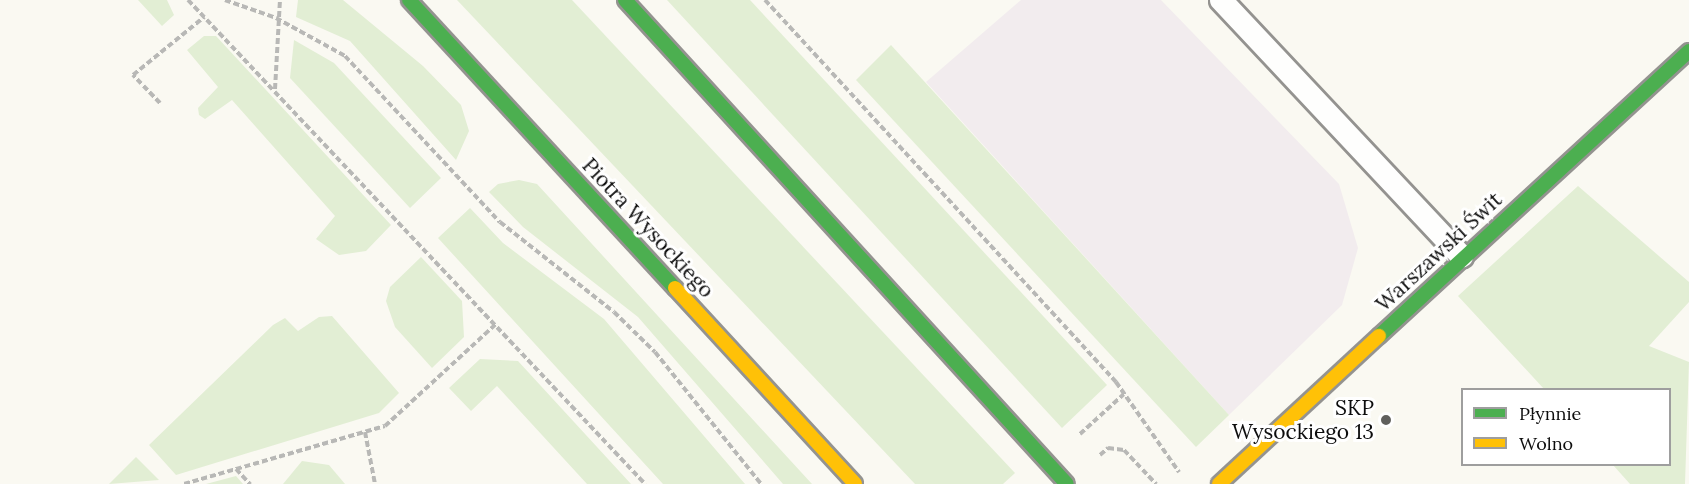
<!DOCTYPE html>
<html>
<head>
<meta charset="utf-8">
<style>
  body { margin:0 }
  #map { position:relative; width:1689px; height:484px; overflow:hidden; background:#faf9f2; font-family:Lora,serif }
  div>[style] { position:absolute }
  .industrial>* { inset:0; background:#f2ecee }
  .green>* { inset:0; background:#e2eed4 }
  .path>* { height:4px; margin-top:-2px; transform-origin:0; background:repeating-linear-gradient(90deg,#b8b8b6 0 6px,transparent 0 9px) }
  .roads { filter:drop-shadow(2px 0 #949390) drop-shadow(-2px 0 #949390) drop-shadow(0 2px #949390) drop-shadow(0 -2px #949390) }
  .lane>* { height:22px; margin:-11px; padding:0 11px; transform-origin:11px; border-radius:11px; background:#fefefd }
  .fast>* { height:14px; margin:-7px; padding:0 7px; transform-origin:7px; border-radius:7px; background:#4caf50 }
  .slow>* { height:14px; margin:-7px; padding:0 7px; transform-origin:7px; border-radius:7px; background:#ffc107 }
  .dots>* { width:16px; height:16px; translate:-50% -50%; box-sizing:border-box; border:3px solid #fff; border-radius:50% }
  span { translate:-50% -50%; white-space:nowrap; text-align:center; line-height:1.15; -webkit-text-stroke:6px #fff; paint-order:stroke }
  .street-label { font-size:21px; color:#0d0d0d }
  .poi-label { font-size:21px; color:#0d0d0d }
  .right { translate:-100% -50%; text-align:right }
  .legend { position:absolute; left:1461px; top:388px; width:210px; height:78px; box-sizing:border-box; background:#fff; border:2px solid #9e9e9e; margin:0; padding:8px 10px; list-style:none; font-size:18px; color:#0d0d0d }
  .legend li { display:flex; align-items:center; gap:12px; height:30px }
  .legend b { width:30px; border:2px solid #9e9e9e }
</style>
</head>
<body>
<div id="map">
  <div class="industrial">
    <div style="clip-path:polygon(1021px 0,1161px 0,1339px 184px,1358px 248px,1342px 305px,1229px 415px,926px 82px)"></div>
  </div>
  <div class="green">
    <div style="clip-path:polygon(138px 0,167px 0,174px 15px,162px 26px)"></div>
    <div style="clip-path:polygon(298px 0,343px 0,423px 66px,461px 105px,469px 131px,456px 160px,350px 41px,296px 17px)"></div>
    <div style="clip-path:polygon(457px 0,572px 0,1015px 473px,1003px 484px,915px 484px)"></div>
    <div style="clip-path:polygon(667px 0,750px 0,1107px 385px,1062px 428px)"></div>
    <div style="clip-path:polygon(204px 36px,216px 36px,391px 225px,366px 251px,339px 255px,316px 239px,335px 216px,232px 100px,205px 119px,199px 115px,198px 108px,218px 87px,187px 50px)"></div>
    <div style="clip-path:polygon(294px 40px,334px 63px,441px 178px,410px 208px,290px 78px)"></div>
    <div style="clip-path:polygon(891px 45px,1229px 415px,1196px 447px,856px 80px)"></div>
    <div style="clip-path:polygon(519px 180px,537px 184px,812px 484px,783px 484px,638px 317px,523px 227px,489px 192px,498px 184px)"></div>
    <div style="clip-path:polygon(1578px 186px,1689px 282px,1689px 302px,1649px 346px,1689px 362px,1685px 484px,1630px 484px,1613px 465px,1670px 464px,1670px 390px,1544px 389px,1458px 296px)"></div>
    <div style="clip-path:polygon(470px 208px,503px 243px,604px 319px,745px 484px,663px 484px,438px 238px)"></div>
    <div style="clip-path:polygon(421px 257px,462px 301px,464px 337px,432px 368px,395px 327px,386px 301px,390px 287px)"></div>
    <div style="clip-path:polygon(332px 316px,399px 393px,379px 413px,176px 475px,149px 445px,273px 325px,285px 318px,298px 331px,319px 317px)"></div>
    <div style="clip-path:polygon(480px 359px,518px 361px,631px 484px,587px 484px,497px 386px,471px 411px,449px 388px)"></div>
    <div style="clip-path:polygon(136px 457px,159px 480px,109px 484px)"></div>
    <div style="clip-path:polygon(302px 461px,329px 465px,345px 484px,283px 484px)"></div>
    <div style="clip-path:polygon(236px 476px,243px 484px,206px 484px)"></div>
  </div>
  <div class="path">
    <div style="left:188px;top:0;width:666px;rotate:46.64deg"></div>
    <div style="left:225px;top:0;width:54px;rotate:19.4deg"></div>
    <div style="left:276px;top:18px;width:79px;rotate:28.8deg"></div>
    <div style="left:345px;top:56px;width:227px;rotate:47deg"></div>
    <div style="left:500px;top:222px;width:145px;rotate:38.3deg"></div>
    <div style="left:614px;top:312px;width:57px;rotate:44.3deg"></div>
    <div style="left:655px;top:352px;width:169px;rotate:51.2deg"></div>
    <div style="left:765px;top:0;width:519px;rotate:47.42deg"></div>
    <div style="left:1116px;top:382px;width:110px;rotate:55deg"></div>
    <div style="left:275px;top:89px;width:89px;rotate:-86.8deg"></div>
    <div style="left:160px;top:103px;width:39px;rotate:-134deg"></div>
    <div style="left:133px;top:75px;width:92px;rotate:-39.2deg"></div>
    <div style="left:365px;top:432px;width:53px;rotate:79.1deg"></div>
    <div style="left:1080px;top:434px;width:59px;rotate:-42.3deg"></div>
    <div style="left:1100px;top:455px;width:11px;rotate:-41deg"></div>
    <div style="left:1108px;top:448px;width:16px;rotate:7deg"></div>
    <div style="left:1124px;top:450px;width:47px;rotate:46.7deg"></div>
    <div style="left:236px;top:469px;width:21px;rotate:47deg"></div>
    <div style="left:184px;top:484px;width:209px;rotate:-16.1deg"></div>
    <div style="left:385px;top:426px;width:152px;rotate:-42.6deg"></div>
  </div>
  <div class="roads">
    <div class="lane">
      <div style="left:1221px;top:0;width:352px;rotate:46.8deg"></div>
    </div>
    <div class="fast">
      <div style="left:409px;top:0;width:392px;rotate:47.3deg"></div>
      <div style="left:625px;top:0;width:655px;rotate:47.6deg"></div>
      <div style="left:1379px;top:336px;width:421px;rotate:-42.6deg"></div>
    </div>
    <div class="slow">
      <div style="left:675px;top:288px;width:266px;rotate:47.4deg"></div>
      <div style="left:1219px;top:484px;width:218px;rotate:-42.8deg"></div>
    </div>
  </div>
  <div class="dots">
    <div style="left:1386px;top:420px;background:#60605d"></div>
  </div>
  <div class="street-label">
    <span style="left:648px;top:228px;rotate:47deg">Piotra Wysockiego</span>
    <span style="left:1439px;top:252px;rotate:-43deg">Warszawski Świt</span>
  </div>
  <div class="poi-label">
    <span class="right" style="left:1374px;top:420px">SKP<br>Wysockiego 13</span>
  </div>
  <ul class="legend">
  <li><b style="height:8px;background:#4caf50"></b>Płynnie</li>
  <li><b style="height:8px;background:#ffc107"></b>Wolno</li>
  </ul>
</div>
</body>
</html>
